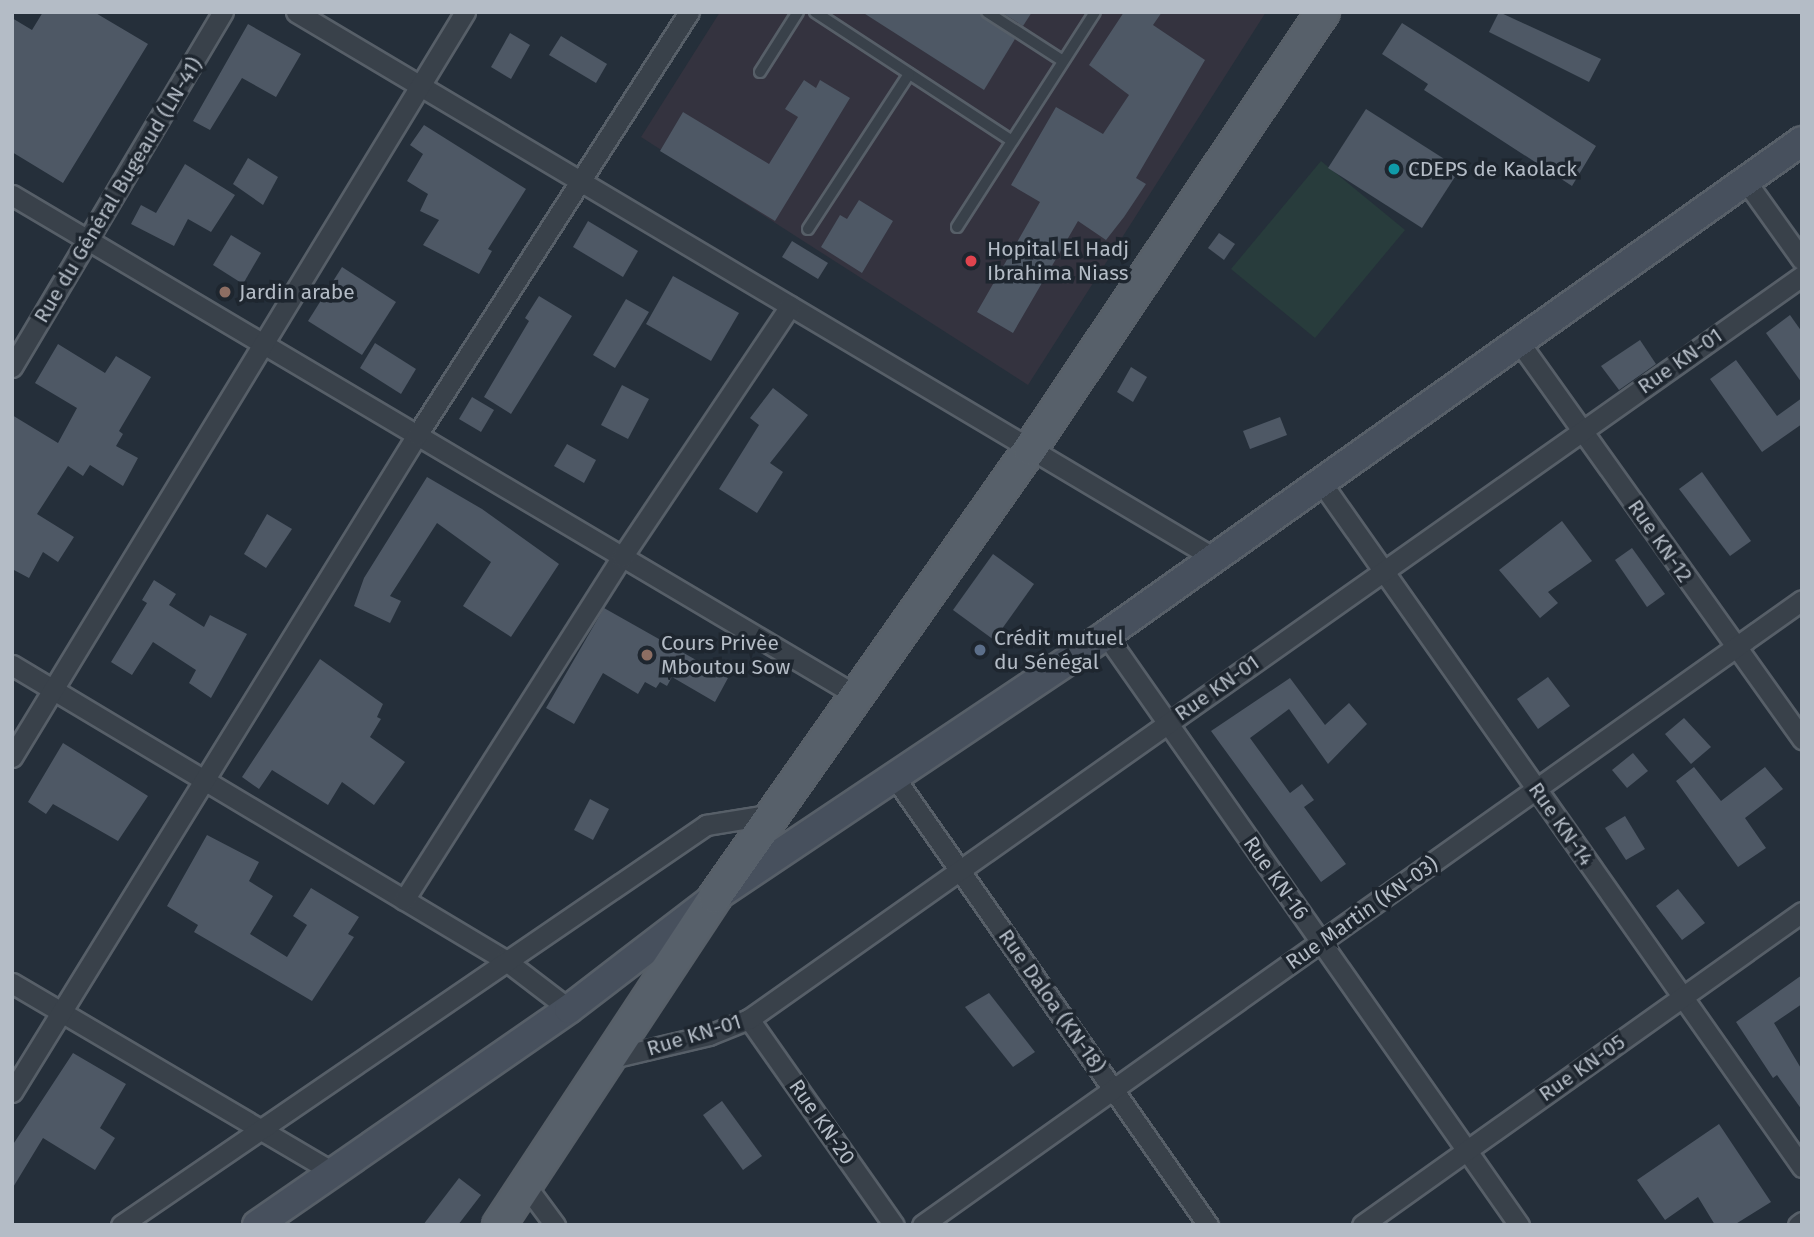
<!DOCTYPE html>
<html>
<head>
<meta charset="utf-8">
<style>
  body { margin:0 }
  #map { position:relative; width:1814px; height:1237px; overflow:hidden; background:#252f3a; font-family:"Fira Sans",sans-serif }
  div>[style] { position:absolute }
  .medical>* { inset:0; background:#34333f }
  .green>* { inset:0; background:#283c3c }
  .building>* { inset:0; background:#4e5865 }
  .roads { filter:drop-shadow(2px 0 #575f68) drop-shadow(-2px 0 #575f68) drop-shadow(0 2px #575f68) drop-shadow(0 -2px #575f68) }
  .lane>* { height:10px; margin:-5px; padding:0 5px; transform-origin:5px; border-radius:5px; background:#39414a }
  .street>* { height:19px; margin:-9.5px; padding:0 9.5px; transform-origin:9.5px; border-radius:9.5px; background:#39414a }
  .secondary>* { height:28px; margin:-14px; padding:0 14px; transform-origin:14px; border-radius:14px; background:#47505d }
  .primary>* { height:32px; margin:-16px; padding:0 16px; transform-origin:16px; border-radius:16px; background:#57606a }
  .dots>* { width:19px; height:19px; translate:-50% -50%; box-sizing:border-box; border:4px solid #1e262f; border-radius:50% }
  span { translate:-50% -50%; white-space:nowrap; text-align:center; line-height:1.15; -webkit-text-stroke:7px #1e262f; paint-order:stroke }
  .poi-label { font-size:21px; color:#b4bcc6 }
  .left { translate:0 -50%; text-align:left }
  .street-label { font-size:21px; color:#b4bcc6 }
  .frame { position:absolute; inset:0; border:14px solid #b4bcc6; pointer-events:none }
</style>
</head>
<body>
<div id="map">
  <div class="medical">
    <div style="clip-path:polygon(720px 12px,1266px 12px,1028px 385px,641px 137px)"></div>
  </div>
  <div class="green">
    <div style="clip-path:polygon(1321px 161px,1405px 230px,1315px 338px,1231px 269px)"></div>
  </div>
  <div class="building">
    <div style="clip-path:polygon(43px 12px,94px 12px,148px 44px,63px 183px,12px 152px,12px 18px,32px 30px)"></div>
    <div style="clip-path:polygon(862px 12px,980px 12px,1015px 39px,984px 90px)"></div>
    <div style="clip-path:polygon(1001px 12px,1032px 12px,1023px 26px)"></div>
    <div style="clip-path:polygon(1124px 12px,1162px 12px,1153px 25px,1205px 60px,1136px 178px,1146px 184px,1124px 217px,1106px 240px,1078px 221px,1013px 333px,977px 312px,1040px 202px,1011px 185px,1056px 107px,1103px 134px,1129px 95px,1089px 65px)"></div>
    <div style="clip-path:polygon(1499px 12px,1601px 59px,1589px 82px,1489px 32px)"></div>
    <div style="clip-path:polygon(1402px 23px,1596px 146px,1572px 186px,1424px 90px,1428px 84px,1382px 54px)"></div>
    <div style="clip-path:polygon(248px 24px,301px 54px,276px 97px,242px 78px,210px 130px,193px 121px)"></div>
    <div style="clip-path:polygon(510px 33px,530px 45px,511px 79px,491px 67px)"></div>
    <div style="clip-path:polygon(561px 36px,607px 64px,596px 83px,549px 55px)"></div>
    <div style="clip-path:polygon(804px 80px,816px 88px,820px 80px,850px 98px,775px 221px,660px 151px,683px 112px,769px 164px,798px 117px,785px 109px)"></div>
    <div style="clip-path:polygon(1366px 109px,1460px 169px,1422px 228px,1328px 168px)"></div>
    <div style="clip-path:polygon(424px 125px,526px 189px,488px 249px,492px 251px,479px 274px,423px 245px,439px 220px,420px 211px,428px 194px,407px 181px,423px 154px,410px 145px)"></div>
    <div style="clip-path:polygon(248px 158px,278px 177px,263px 205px,233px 184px)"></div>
    <div style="clip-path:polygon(185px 164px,235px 195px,211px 232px,188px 219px,174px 246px,131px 224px,141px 205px,156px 213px)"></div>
    <div style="clip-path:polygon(859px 200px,893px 221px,862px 273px,821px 247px,840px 215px,847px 219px)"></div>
    <div style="clip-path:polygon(588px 221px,638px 251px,623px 277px,573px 247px)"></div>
    <div style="clip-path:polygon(1219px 233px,1235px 244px,1224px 260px,1208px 248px)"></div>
    <div style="clip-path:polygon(231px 235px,261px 253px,243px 284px,213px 265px)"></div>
    <div style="clip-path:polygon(792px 241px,828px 263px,818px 279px,782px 257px)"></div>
    <div style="clip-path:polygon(342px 267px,396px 302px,362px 355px,308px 321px)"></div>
    <div style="clip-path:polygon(673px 276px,739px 313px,711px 361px,646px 324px)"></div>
    <div style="clip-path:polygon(539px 296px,572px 316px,511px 414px,484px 397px,529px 321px,525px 318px)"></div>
    <div style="clip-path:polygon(626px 299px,649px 312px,615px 368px,593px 355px)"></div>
    <div style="clip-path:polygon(1790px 315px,1802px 332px,1802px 383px,1766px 333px)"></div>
    <div style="clip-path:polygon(1640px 340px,1656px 364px,1619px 390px,1601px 366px)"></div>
    <div style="clip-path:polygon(375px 343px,416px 369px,401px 394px,360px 368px)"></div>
    <div style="clip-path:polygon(58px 344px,105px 373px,116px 356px,151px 377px,119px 431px,123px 434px,116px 446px,138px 458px,123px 486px,90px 465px,83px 476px,68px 466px,37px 514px,74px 537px,58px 562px,43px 552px,29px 578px,12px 569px,12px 415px,58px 443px,77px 408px,35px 383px)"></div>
    <div style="clip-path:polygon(1736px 360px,1777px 416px,1802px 398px,1802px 424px,1762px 452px,1710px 379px)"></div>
    <div style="clip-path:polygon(1131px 367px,1147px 377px,1133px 402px,1117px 392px)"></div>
    <div style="clip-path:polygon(622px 385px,649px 399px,628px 439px,601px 425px)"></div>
    <div style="clip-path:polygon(773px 388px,808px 415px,770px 463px,783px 472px,757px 513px,719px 489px,759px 425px,750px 418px)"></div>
    <div style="clip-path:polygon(472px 397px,494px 410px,481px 432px,459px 419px)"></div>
    <div style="clip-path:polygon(1280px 417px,1287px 435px,1250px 449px,1243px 431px)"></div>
    <div style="clip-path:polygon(567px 444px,596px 460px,584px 483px,554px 466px)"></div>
    <div style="clip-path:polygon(1702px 472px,1751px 541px,1730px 556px,1679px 489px)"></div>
    <div style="clip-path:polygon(427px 477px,482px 509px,559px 564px,511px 637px,463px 606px,491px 562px,437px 523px,390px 596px,401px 601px,390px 623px,354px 606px,364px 578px)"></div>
    <div style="clip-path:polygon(267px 514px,292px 529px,266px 568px,244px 554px)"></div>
    <div style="clip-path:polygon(1562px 521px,1592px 561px,1548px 592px,1558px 603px,1540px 618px,1499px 570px)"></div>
    <div style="clip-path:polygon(1632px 548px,1665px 594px,1647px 607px,1615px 560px)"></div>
    <div style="clip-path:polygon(993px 554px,1034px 584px,994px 640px,953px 610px)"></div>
    <div style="clip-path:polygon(154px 580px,176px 594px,169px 605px,204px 627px,210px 615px,247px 634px,211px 698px,189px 683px,196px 670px,153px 642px,132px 675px,111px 662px,147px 603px,142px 600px)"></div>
    <div style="clip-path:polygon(604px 608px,728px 678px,715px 702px,672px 677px,667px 686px,660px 682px,656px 688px,645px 682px,638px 694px,603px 673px,574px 724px,546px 708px)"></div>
    <div style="clip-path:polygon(320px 659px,383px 704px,377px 717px,381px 719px,370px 737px,405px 762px,374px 805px,342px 782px,328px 805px,272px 770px,259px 789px,242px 777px)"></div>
    <div style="clip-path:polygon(1548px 677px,1570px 706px,1538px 729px,1517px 699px)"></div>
    <div style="clip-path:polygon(1290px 678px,1325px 725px,1349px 703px,1367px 724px,1328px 764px,1289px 709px,1250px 738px,1290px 793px,1302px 784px,1314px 800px,1304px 807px,1346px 864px,1321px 882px,1211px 731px)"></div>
    <div style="clip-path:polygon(1684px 718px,1711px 747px,1691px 764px,1665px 734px)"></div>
    <div style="clip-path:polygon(63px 743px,148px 796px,118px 841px,53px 804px,46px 814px,28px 802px)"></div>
    <div style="clip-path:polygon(1633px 753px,1648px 771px,1627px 788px,1612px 770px)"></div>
    <div style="clip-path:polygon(1694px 767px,1721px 801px,1765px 767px,1783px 789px,1745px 818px,1766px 848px,1738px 867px,1676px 781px)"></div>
    <div style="clip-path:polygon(590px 799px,609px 809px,593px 840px,574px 830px)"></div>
    <div style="clip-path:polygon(1625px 816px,1645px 849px,1626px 860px,1605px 828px)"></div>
    <div style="clip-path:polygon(207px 835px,259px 862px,249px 881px,273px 896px,250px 934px,287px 957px,307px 925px,293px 916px,311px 888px,359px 917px,348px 934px,354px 937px,312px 1001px,194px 932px,198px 925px,167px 906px)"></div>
    <div style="clip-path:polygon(1678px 889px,1705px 923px,1682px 940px,1656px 906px)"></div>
    <div style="clip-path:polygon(1802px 975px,1802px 1004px,1774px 1023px,1802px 1070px,1802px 1110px,1777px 1075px,1773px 1078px,1736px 1022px)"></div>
    <div style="clip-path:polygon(989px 993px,1035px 1052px,1013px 1067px,965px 1007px)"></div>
    <div style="clip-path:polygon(73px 1053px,126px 1084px,100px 1128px,115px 1138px,95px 1170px,43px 1138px,12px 1189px,12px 1146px)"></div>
    <div style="clip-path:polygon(722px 1101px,762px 1156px,743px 1170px,703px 1115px)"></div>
    <div style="clip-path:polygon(1719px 1124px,1771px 1202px,1734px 1225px,1715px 1225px,1698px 1197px,1665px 1220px,1637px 1180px)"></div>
    <div style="clip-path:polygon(459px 1178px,481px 1195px,458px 1225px,423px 1225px)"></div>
  </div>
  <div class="roads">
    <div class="lane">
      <div style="left:815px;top:12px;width:235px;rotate:33.2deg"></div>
      <div style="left:987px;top:12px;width:90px;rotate:32.8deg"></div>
      <div style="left:760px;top:72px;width:71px;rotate:-57.7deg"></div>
      <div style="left:957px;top:227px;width:255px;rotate:-57.3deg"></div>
      <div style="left:808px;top:229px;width:185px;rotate:-56.9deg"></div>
    </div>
    <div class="street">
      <div style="left:296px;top:12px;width:1068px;rotate:30.74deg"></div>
      <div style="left:1745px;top:180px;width:98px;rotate:54.5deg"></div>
      <div style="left:12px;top:195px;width:979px;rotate:30.65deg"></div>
      <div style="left:1519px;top:342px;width:488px;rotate:54.5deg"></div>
      <div style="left:12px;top:367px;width:413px;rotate:-59.3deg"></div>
      <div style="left:1321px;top:482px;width:837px;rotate:54.92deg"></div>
      <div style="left:1106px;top:635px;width:720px;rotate:55.01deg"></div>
      <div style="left:12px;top:665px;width:575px;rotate:30.9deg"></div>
      <div style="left:505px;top:960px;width:81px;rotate:37.4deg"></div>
      <div style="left:12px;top:757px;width:872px;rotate:-58.7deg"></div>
      <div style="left:895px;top:778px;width:546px;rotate:55deg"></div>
      <div style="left:404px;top:900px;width:406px;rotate:-57.6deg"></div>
      <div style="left:622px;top:557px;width:302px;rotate:-56.2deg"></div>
      <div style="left:12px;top:983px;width:373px;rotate:30.5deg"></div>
      <div style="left:749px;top:1019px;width:252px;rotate:54.9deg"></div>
      <div style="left:612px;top:1058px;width:100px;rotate:-13.3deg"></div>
      <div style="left:709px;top:1035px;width:43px;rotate:-21.8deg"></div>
      <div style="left:749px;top:1019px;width:1289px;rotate:-35.21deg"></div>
      <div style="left:12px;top:1092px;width:772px;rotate:-58.35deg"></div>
      <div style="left:417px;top:435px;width:503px;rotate:-57.26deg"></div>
      <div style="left:526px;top:1186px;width:49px;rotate:53.4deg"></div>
      <div style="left:121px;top:1225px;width:709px;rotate:-34.36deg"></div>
      <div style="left:706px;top:825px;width:69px;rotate:-9.2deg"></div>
      <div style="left:922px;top:1225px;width:1079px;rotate:-35.38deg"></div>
      <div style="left:1362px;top:1225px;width:540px;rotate:-35.43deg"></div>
      <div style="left:1798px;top:1225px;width:5px;rotate:-37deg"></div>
    </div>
    <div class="secondary">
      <div style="left:257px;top:1225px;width:379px;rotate:-34.7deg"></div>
      <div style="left:569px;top:1009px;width:184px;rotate:-37.5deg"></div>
      <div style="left:715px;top:897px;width:471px;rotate:-33.8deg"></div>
      <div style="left:1106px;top:635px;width:853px;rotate:-35.37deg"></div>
    </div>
    <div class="primary">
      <div style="left:499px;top:1225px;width:393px;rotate:-56.6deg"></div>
      <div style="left:715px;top:897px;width:548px;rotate:-54.89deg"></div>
      <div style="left:1030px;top:449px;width:526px;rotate:-56.16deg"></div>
    </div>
  </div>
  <div class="dots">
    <div style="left:1394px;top:169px;background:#0f9aa8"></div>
    <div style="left:971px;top:261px;background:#e0444e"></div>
    <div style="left:225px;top:292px;background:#8d6e63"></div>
    <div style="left:980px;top:650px;background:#5c6f8a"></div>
    <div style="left:647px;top:655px;background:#8d6e63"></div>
  </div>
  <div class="poi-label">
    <span class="left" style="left:1408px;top:169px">CDEPS de Kaolack</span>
    <span class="left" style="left:987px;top:261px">Hopital El Hadj<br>Ibrahima Niass</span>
    <span class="left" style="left:239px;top:292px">Jardin arabe</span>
    <span class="left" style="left:994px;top:650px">Crédit mutuel<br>du Sénégal</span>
    <span class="left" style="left:661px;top:655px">Cours Privèe<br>Mboutou Sow</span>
  </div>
  <div class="street-label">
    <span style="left:118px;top:190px;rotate:-59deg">Rue du Général Bugeaud (LN-41)</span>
    <span style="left:1680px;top:361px;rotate:-35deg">Rue KN-01</span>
    <span style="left:1660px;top:541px;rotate:55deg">Rue KN-12</span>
    <span style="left:1217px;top:688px;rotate:-35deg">Rue KN-01</span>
    <span style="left:1561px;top:824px;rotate:55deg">Rue KN-14</span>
    <span style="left:1276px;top:878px;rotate:55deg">Rue KN-16</span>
    <span style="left:1362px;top:913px;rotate:-35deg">Rue Martin (KN-03)</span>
    <span style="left:1052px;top:1001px;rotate:55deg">Rue Daloa (KN-18)</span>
    <span style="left:694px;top:1035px;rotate:-17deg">Rue KN-01</span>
    <span style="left:1582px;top:1068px;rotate:-35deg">Rue KN-05</span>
    <span style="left:822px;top:1122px;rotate:55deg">Rue KN-20</span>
  </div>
  <div class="frame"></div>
</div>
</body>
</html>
